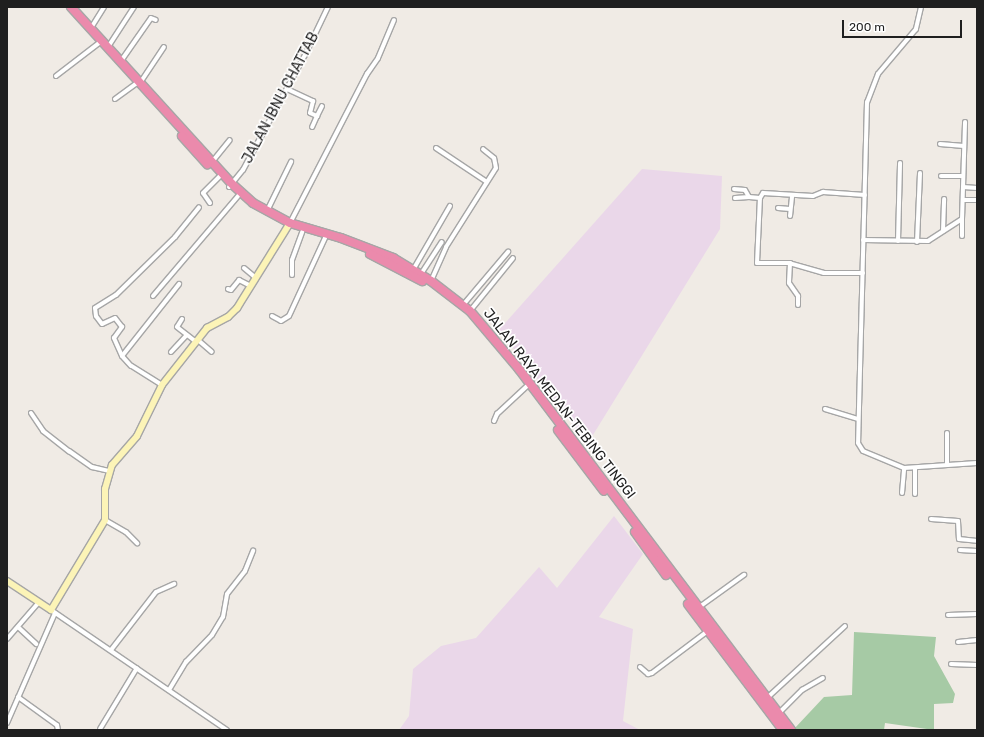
<!DOCTYPE html>
<html>
<head>
<meta charset="utf-8">
<style>
  body { margin:0 }
  #map { position:relative; width:984px; height:737px; overflow:hidden; background:#f0ebe5; font-family:Rubik,sans-serif }
  div>[style] { position:absolute }
  .industrial>* { inset:0; background:#ead7e9 }
  .cemetery>* { inset:0; background:#a6caa5 }
  .roads { filter:drop-shadow(1px 0 #a6a6a6) drop-shadow(-1px 0 #a6a6a6) drop-shadow(0 1px #a6a6a6) drop-shadow(0 -1px #a6a6a6) }
  .street>* { height:4px; margin:-2px; padding:0 2px; transform-origin:2px; border-radius:2px; background:#fff }
  .secondary>* { height:6px; margin:-3px; padding:0 3px; transform-origin:3px; border-radius:3px; background:#fcf4b7 }
  .highway>* { height:8px; margin:-4px; padding:0 4px; transform-origin:4px; border-radius:4px; background:#eb8aac }
  span { translate:-50% -50%; white-space:nowrap; text-align:center; line-height:1.15; -webkit-text-stroke:3.5px #fff; paint-order:stroke }
  .street-label { font-size:14px; color:#1f1f1f }
  .frame { position:absolute; inset:0; border:8px solid #1f1f1f; pointer-events:none }
  .scale { position:absolute; left:842px; top:20px; width:120px; height:18px; box-sizing:border-box; border:2px solid #1f1f1f; border-top:0; padding-left:5px; font-size:12px; line-height:14px; white-space:nowrap; color:#1f1f1f; -webkit-text-stroke:3px #fff; paint-order:stroke }
</style>
</head>
<body>
<div id="map">
  <div class="industrial">
    <div style="clip-path:polygon(642px 169px,722px 176px,720px 229px,588px 443px,499px 330px)"></div>
    <div style="clip-path:polygon(614px 516px,643px 554px,599px 617px,633px 629px,623px 721px,640px 730px,399px 730px,409px 716px,413px 669px,441px 646px,476px 638px,539px 567px,557px 588px)"></div>
  </div>
  <div class="cemetery">
    <div style="clip-path:polygon(854px 632px,936px 637px,934px 656px,955px 694px,953px 703px,934px 704px,934px 730px,885px 723px,884px 730px,794px 729px,824px 697px,852px 695px)"></div>
  </div>
  <div class="roads">
    <div class="street">
      <div style="left:921px;top:7px;width:23px;rotate:103deg"></div>
      <div style="left:916px;top:29px;width:59px;rotate:130.2deg"></div>
      <div style="left:878px;top:74px;width:30px;rotate:111deg"></div>
      <div style="left:867px;top:102px;width:341px;rotate:91.5deg"></div>
      <div style="left:858px;top:443px;width:9px;rotate:58deg"></div>
      <div style="left:863px;top:451px;width:44px;rotate:22.5deg"></div>
      <div style="left:904px;top:468px;width:73px;rotate:-3.9deg"></div>
      <div style="left:91px;top:28px;width:25px;rotate:-58deg"></div>
      <div style="left:108px;top:47px;width:48px;rotate:-57deg"></div>
      <div style="left:121px;top:61px;width:52px;rotate:-55.1deg"></div>
      <div style="left:151px;top:18px;width:5px;rotate:22deg"></div>
      <div style="left:56px;top:76px;width:54px;rotate:-37.5deg"></div>
      <div style="left:140px;top:83px;width:43px;rotate:-56.3deg"></div>
      <div style="left:287px;top:89px;width:29px;rotate:25deg"></div>
      <div style="left:313px;top:101px;width:12px;rotate:104deg"></div>
      <div style="left:310px;top:113px;width:8px;rotate:23deg"></div>
      <div style="left:317px;top:116px;width:12px;rotate:114deg"></div>
      <div style="left:115px;top:99px;width:26px;rotate:-36deg"></div>
      <div style="left:317px;top:116px;width:11px;rotate:-63deg"></div>
      <div style="left:940px;top:144px;width:24px;rotate:5deg"></div>
      <div style="left:436px;top:148px;width:61px;rotate:33.7deg"></div>
      <div style="left:212px;top:162px;width:28px;rotate:-51deg"></div>
      <div style="left:941px;top:176px;width:22px"></div>
      <div style="left:229px;top:187px;width:22px;rotate:-51deg"></div>
      <div style="left:243px;top:170px;width:131px;rotate:-61.7deg"></div>
      <div style="left:305px;top:55px;width:53px;rotate:-64.4deg"></div>
      <div style="left:963px;top:187px;width:14px;rotate:4deg"></div>
      <div style="left:734px;top:189px;width:11px;rotate:5deg"></div>
      <div style="left:745px;top:190px;width:8px;rotate:60deg"></div>
      <div style="left:749px;top:197px;width:11px;rotate:5deg"></div>
      <div style="left:735px;top:198px;width:14px;rotate:-4deg"></div>
      <div style="left:963px;top:200px;width:14px"></div>
      <div style="left:210px;top:203px;width:12px;rotate:-125deg"></div>
      <div style="left:203px;top:193px;width:23px;rotate:-45deg"></div>
      <div style="left:778px;top:208px;width:12px;rotate:5deg"></div>
      <div style="left:267px;top:211px;width:55px;rotate:-63.9deg"></div>
      <div style="left:790px;top:216px;width:20px;rotate:-84deg"></div>
      <div style="left:290px;top:223px;width:168px;rotate:-62.7deg"></div>
      <div style="left:367px;top:74px;width:19px;rotate:-55deg"></div>
      <div style="left:378px;top:58px;width:41px;rotate:-67.2deg"></div>
      <div style="left:943px;top:231px;width:32px;rotate:-88deg"></div>
      <div style="left:962px;top:236px;width:17px;rotate:-90deg"></div>
      <div style="left:863px;top:240px;width:65px;rotate:0.9deg"></div>
      <div style="left:928px;top:241px;width:40px;rotate:-32.9deg"></div>
      <div style="left:962px;top:219px;width:97px;rotate:-88.2deg"></div>
      <div style="left:898px;top:241px;width:78px;rotate:-88.5deg"></div>
      <div style="left:917px;top:242px;width:69px;rotate:-87.5deg"></div>
      <div style="left:790px;top:263px;width:20px;rotate:93deg"></div>
      <div style="left:789px;top:283px;width:16px;rotate:55deg"></div>
      <div style="left:798px;top:296px;width:9px;rotate:90deg"></div>
      <div style="left:244px;top:268px;width:16px;rotate:40deg"></div>
      <div style="left:413px;top:270px;width:74px;rotate:-60deg"></div>
      <div style="left:863px;top:273px;width:39px;rotate:180deg"></div>
      <div style="left:824px;top:273px;width:35px;rotate:-164deg"></div>
      <div style="left:790px;top:263px;width:33px;rotate:180deg"></div>
      <div style="left:757px;top:263px;width:65px;rotate:-87.4deg"></div>
      <div style="left:760px;top:198px;width:6px;rotate:-59deg"></div>
      <div style="left:763px;top:193px;width:50px;rotate:3.4deg"></div>
      <div style="left:813px;top:196px;width:11px;rotate:-22deg"></div>
      <div style="left:823px;top:192px;width:42px;rotate:4.1deg"></div>
      <div style="left:421px;top:274px;width:38px;rotate:-57deg"></div>
      <div style="left:292px;top:275px;width:15px;rotate:-90deg"></div>
      <div style="left:292px;top:260px;width:30px;rotate:-70deg"></div>
      <div style="left:431px;top:281px;width:37px;rotate:-66deg"></div>
      <div style="left:446px;top:247px;width:93px;rotate:-57.7deg"></div>
      <div style="left:496px;top:168px;width:10px;rotate:-101deg"></div>
      <div style="left:494px;top:158px;width:14px;rotate:-141deg"></div>
      <div style="left:228px;top:289px;width:3px;rotate:18deg"></div>
      <div style="left:231px;top:290px;width:13px;rotate:-51deg"></div>
      <div style="left:239px;top:280px;width:13px;rotate:27deg"></div>
      <div style="left:153px;top:296px;width:131px;rotate:-49.6deg"></div>
      <div style="left:463px;top:305px;width:70px;rotate:-49.7deg"></div>
      <div style="left:470px;top:311px;width:68px;rotate:-50.9deg"></div>
      <div style="left:272px;top:316px;width:10px;rotate:29deg"></div>
      <div style="left:281px;top:321px;width:9px;rotate:-32deg"></div>
      <div style="left:289px;top:316px;width:86px;rotate:-65.2deg"></div>
      <div style="left:182px;top:319px;width:9px;rotate:122deg"></div>
      <div style="left:177px;top:327px;width:24px;rotate:38deg"></div>
      <div style="left:198px;top:340px;width:18px;rotate:41deg"></div>
      <div style="left:171px;top:352px;width:23px;rotate:-47deg"></div>
      <div style="left:122px;top:356px;width:20px;rotate:-114deg"></div>
      <div style="left:114px;top:338px;width:14px;rotate:-54deg"></div>
      <div style="left:122px;top:327px;width:11px;rotate:-128deg"></div>
      <div style="left:115px;top:318px;width:14px;rotate:155deg"></div>
      <div style="left:102px;top:324px;width:10px;rotate:-127deg"></div>
      <div style="left:96px;top:316px;width:8px;rotate:-97deg"></div>
      <div style="left:95px;top:308px;width:25px;rotate:-32deg"></div>
      <div style="left:116px;top:295px;width:83px;rotate:-44.5deg"></div>
      <div style="left:175px;top:237px;width:38px;rotate:-51deg"></div>
      <div style="left:162px;top:385px;width:36px;rotate:-148deg"></div>
      <div style="left:131px;top:366px;width:13px;rotate:-132deg"></div>
      <div style="left:122px;top:356px;width:92px;rotate:-51.6deg"></div>
      <div style="left:825px;top:409px;width:34px;rotate:17deg"></div>
      <div style="left:31px;top:413px;width:22px;rotate:56deg"></div>
      <div style="left:43px;top:431px;width:33px;rotate:38deg"></div>
      <div style="left:69px;top:451px;width:28px;rotate:35deg"></div>
      <div style="left:92px;top:467px;width:17px;rotate:13deg"></div>
      <div style="left:494px;top:421px;width:8px;rotate:-67deg"></div>
      <div style="left:497px;top:414px;width:40px;rotate:-43deg"></div>
      <div style="left:947px;top:433px;width:31px;rotate:90deg"></div>
      <div style="left:902px;top:493px;width:25px;rotate:-85deg"></div>
      <div style="left:915px;top:494px;width:26px;rotate:-90deg"></div>
      <div style="left:931px;top:519px;width:27px;rotate:4deg"></div>
      <div style="left:958px;top:521px;width:18px;rotate:87deg"></div>
      <div style="left:959px;top:539px;width:18px;rotate:6deg"></div>
      <div style="left:105px;top:520px;width:24px;rotate:30deg"></div>
      <div style="left:126px;top:532px;width:16px;rotate:45deg"></div>
      <div style="left:960px;top:550px;width:17px;rotate:3deg"></div>
      <div style="left:698px;top:608px;width:57px;rotate:-35.7deg"></div>
      <div style="left:51px;top:610px;width:213px;rotate:34.3deg"></div>
      <div style="left:948px;top:615px;width:29px;rotate:-2deg"></div>
      <div style="left:18px;top:627px;width:25px;rotate:43deg"></div>
      <div style="left:7px;top:639px;width:49px;rotate:-49.1deg"></div>
      <div style="left:958px;top:642px;width:19px;rotate:-6deg"></div>
      <div style="left:111px;top:650px;width:73px;rotate:-52.2deg"></div>
      <div style="left:156px;top:592px;width:20px;rotate:-24deg"></div>
      <div style="left:951px;top:664px;width:26px;rotate:2deg"></div>
      <div style="left:640px;top:667px;width:11px;rotate:41deg"></div>
      <div style="left:648px;top:674px;width:4px;rotate:-14deg"></div>
      <div style="left:652px;top:673px;width:70px;rotate:-36.9deg"></div>
      <div style="left:169px;top:690px;width:33px;rotate:-59deg"></div>
      <div style="left:186px;top:662px;width:37px;rotate:-46deg"></div>
      <div style="left:212px;top:635px;width:21px;rotate:-59deg"></div>
      <div style="left:223px;top:617px;width:23px;rotate:-80deg"></div>
      <div style="left:227px;top:594px;width:29px;rotate:-52deg"></div>
      <div style="left:245px;top:571px;width:22px;rotate:-68deg"></div>
      <div style="left:18px;top:697px;width:48px;rotate:35.7deg"></div>
      <div style="left:57px;top:725px;width:5px;rotate:79deg"></div>
      <div style="left:767px;top:698px;width:106px;rotate:-42.7deg"></div>
      <div style="left:779px;top:713px;width:33px;rotate:-45deg"></div>
      <div style="left:802px;top:690px;width:24px;rotate:-30deg"></div>
      <div style="left:7px;top:723px;width:120px;rotate:-66.4deg"></div>
      <div style="left:100px;top:729px;width:71px;rotate:-58.8deg"></div>
    </div>
    <div class="secondary">
      <div style="left:7px;top:581px;width:53px;rotate:33.4deg"></div>
      <div style="left:51px;top:610px;width:105px;rotate:-59deg"></div>
      <div style="left:105px;top:520px;width:31px;rotate:-90deg"></div>
      <div style="left:105px;top:489px;width:25px;rotate:-74deg"></div>
      <div style="left:112px;top:465px;width:38px;rotate:-49deg"></div>
      <div style="left:137px;top:436px;width:57px;rotate:-63.9deg"></div>
      <div style="left:162px;top:385px;width:73px;rotate:-51.7deg"></div>
      <div style="left:207px;top:328px;width:24px;rotate:-28deg"></div>
      <div style="left:228px;top:317px;width:13px;rotate:-45deg"></div>
      <div style="left:237px;top:308px;width:100px;rotate:-58.1deg"></div>
    </div>
    <div class="highway">
      <div style="left:71px;top:7px;width:239px;rotate:47.7deg"></div>
      <div style="left:232px;top:184px;width:28px;rotate:42deg"></div>
      <div style="left:253px;top:203px;width:42px;rotate:28.4deg"></div>
      <div style="left:290px;top:223px;width:53px;rotate:16.4deg"></div>
      <div style="left:341px;top:238px;width:56px;rotate:21deg"></div>
      <div style="left:393px;top:258px;width:44px;rotate:31.2deg"></div>
      <div style="left:431px;top:281px;width:49px;rotate:37.6deg"></div>
      <div style="left:470px;top:311px;width:76px;rotate:49.8deg"></div>
      <div style="left:519px;top:369px;width:452px;rotate:53deg"></div>
      <div style="left:182px;top:136px;width:38px;rotate:48deg"></div>
      <div style="left:370px;top:254px;width:59px;rotate:27.4deg"></div>
      <div style="left:558px;top:430px;width:76px;rotate:53deg"></div>
      <div style="left:635px;top:532px;width:53px;rotate:54.2deg"></div>
      <div style="left:688px;top:604px;width:158px;rotate:53deg"></div>
    </div>
  </div>
  <div class="street-label">
    <span style="left:281px;top:98px;rotate:-62deg">JALAN IBNU CHATTAB</span>
    <span style="left:559px;top:404px;rotate:52deg">JALAN RAYA MEDAN-TEBING TINGGI</span>
  </div>
  <div class="frame"></div>
  <div class="scale">200 m</div>
</div>
</body>
</html>
